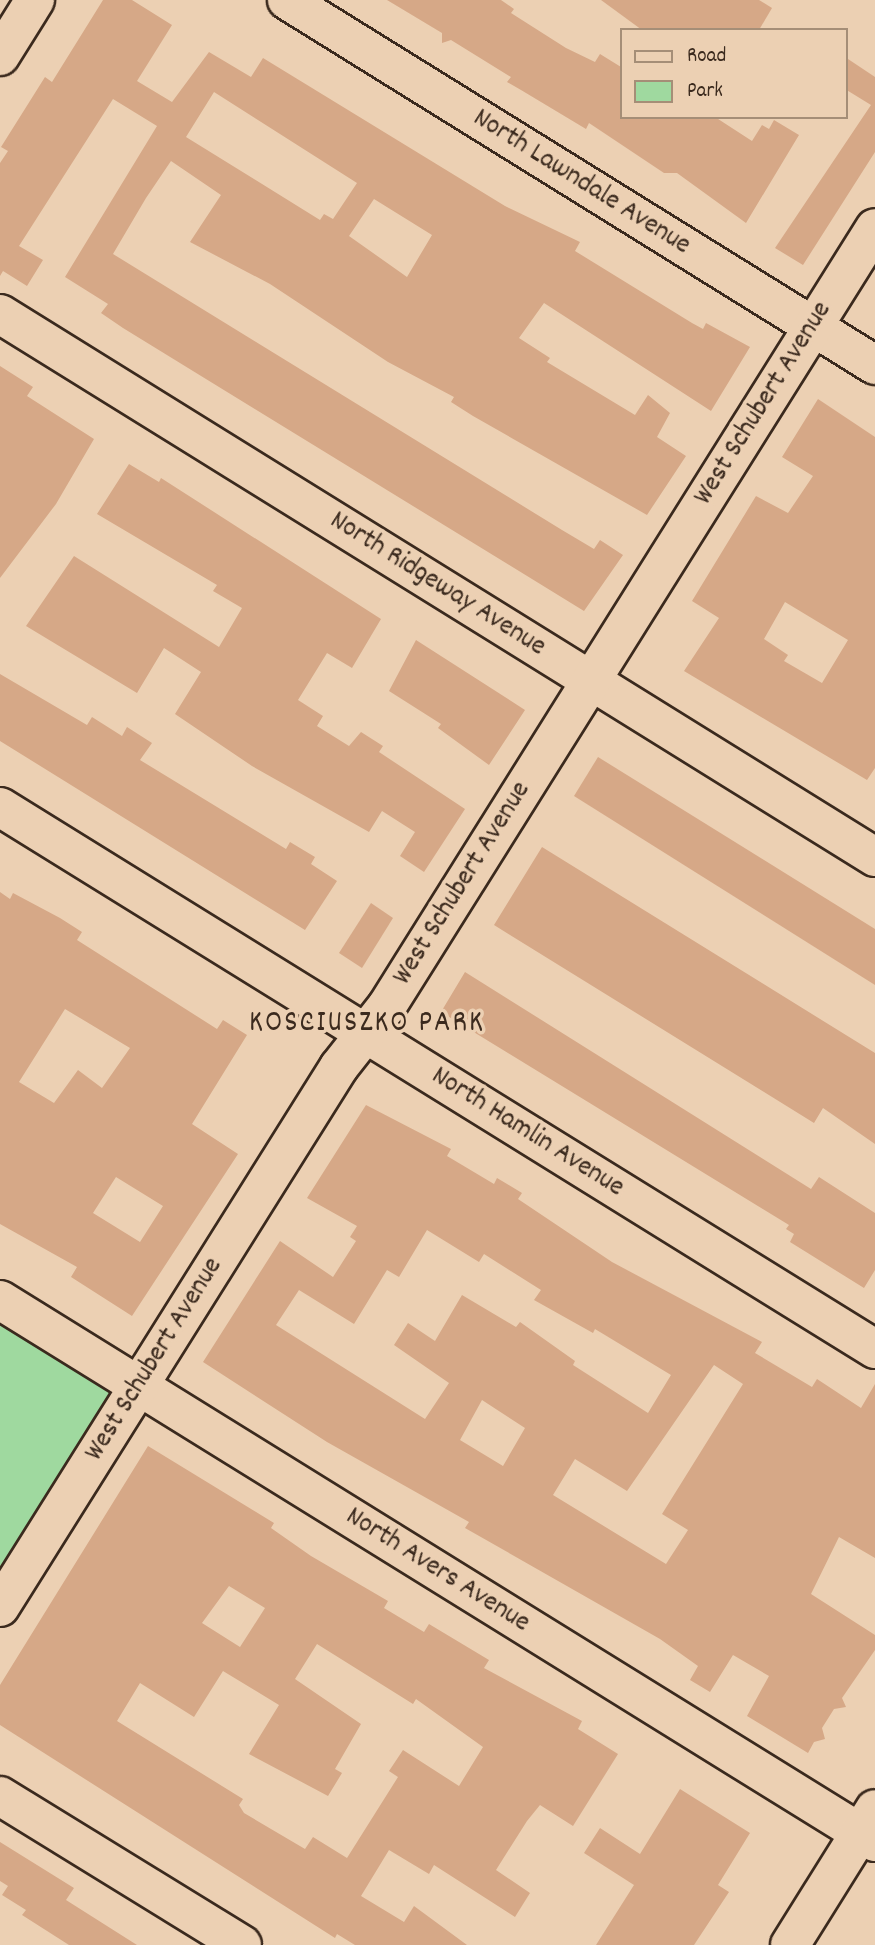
<!DOCTYPE html>
<html>
<head>
<meta charset="utf-8">
<style>
  body { margin:0 }
  #map { position:relative; width:875px; height:1945px; overflow:hidden; background:#ecd0b3; font-family:Dekko,sans-serif }
  div>[style] { position:absolute }
  .green>* { inset:0; background:#9fd99f }
  .building>* { inset:0; background:#d6a887 }
  .roads { filter:drop-shadow(2px 0 #3b2a1e) drop-shadow(-2px 0 #3b2a1e) drop-shadow(0 2px #3b2a1e) drop-shadow(0 -2px #3b2a1e) }
  .minor>* { height:38px; margin:-19px; padding:0 19px; transform-origin:19px; border-radius:19px; background:#ecd0b3 }
  .major>* { height:38px; margin:-19px; padding:0 19px; transform-origin:19px; border-radius:19px; background:#ecd0b3 }
  span { translate:-50% -50%; white-space:nowrap; text-align:center; line-height:1.15; -webkit-text-stroke:7px #ecd0b3; paint-order:stroke }
  .street-label { font-size:28px; color:#3b2a1e }
  .neighbourhood-label { font-size:30px; color:#3b2a1e; letter-spacing:2px }
  .legend { position:absolute; left:620px; top:28px; width:228px; height:91px; box-sizing:border-box; background:#ecd0b3; border:2px solid #a58e77; margin:0; padding:9px 12px; list-style:none; font-size:21px; color:#3b2a1e }
  .legend li { display:flex; align-items:center; gap:14px; height:35px }
  .legend b { width:35px; border:2px solid #a58e77 }
</style>
</head>
<body>
<div id="map">
  <div class="green">
    <div style="clip-path:polygon(0 1324px,115px 1396px,0 1580px)"></div>
  </div>
  <div class="building">
    <div style="clip-path:polygon(evenodd,103px 0,132px 0,172px 25px,137px 81px,172px 102px,209px 52px,251px 77px,263px 58px,505px 206px,580px 242px,575px 251px,692px 323px,703px 329px,706px 323px,750px 347px,711px 411px,544px 303px,519px 338px,550px 358px,547px 362px,635px 415px,648px 395px,670px 413px,657px 437px,686px 456px,647px 515px,473px 416px,451px 402px,454px 397px,388px 362px,270px 284px,190px 242px,221px 195px,171px 161px,146px 198px,113px 254px,562px 530px,594px 549px,600px 540px,623px 555px,584px 611px,123px 328px,101px 313px,108px 304px,65px 277px,157px 126px,113px 99px,19px 246px,43px 260px,27px 286px,3px 271px,0 276px,0 163px,8px 151px,1px 147px,45px 77px,52px 82px,103px 0,214px 92px,357px 183px,333px 219px,324px 214px,320px 220px,186px 137px,214px 92px,103px 0,374px 199px,432px 235px,407px 277px,349px 236px,374px 199px)"></div>
    <div style="clip-path:polygon(387px 0,501px 0,514px 9px,511px 13px,566px 48px,595px 62px,600px 54px,621px 67px,621px 117px,715px 117px,752px 141px,762px 125px,769px 129px,774px 120px,799px 135px,746px 223px,677px 173px,664px 173px,589px 123px,586px 129px,521px 90px,507px 82px,511px 77px,451px 40px,442px 43px,442px 33px)"></div>
    <div style="clip-path:polygon(601px 0,759px 0,772px 8px,759px 30px,642px 30px)"></div>
    <div style="clip-path:polygon(845px 57px,875px 77px,875px 152px,803px 265px,775px 248px,871px 105px,845px 89px)"></div>
    <div style="clip-path:polygon(0 366px,33px 387px,27px 396px,94px 439px,56px 504px,0 578px)"></div>
    <div style="clip-path:polygon(evenodd,818px 399px,875px 437px,875px 768px,867px 780px,684px 671px,719px 618px,692px 601px,756px 496px,788px 513px,813px 476px,782px 457px,818px 399px,785px 602px,848px 640px,822px 683px,784px 661px,788px 655px,764px 639px,785px 602px)"></div>
    <div style="clip-path:polygon(129px 464px,159px 482px,161px 478px,381px 619px,352px 668px,327px 653px,298px 700px,323px 716px,317px 726px,349px 746px,361px 732px,383px 746px,379px 752px,465px 809px,424px 872px,400px 856px,415px 832px,382px 811px,369px 832px,252px 766px,175px 714px,201px 672px,164px 648px,137px 693px,26px 626px,74px 556px,219px 647px,242px 608px,213px 591px,217px 585px,97px 514px)"></div>
    <div style="clip-path:polygon(416px 640px,525px 710px,489px 765px,438px 728px,441px 724px,389px 691px)"></div>
    <div style="clip-path:polygon(0 674px,87px 725px,92px 717px,122px 736px,127px 727px,152px 743px,140px 760px,286px 849px,290px 842px,315px 857px,311px 864px,337px 881px,305px 930px,0 741px)"></div>
    <div style="clip-path:polygon(598px 757px,875px 929px,875px 985px,574px 796px)"></div>
    <div style="clip-path:polygon(542px 847px,875px 1053px,875px 1144px,823px 1108px,814px 1123px,494px 925px)"></div>
    <div style="clip-path:polygon(evenodd,0 892px,10px 899px,13px 893px,60px 918px,82px 932px,77px 940px,217px 1029px,223px 1020px,247px 1035px,192px 1124px,238px 1154px,132px 1316px,71px 1277px,77px 1267px,0 1224px,0 892px,65px 1009px,130px 1048px,102px 1088px,78px 1070px,54px 1103px,19px 1082px,65px 1009px,0 892px,116px 1177px,163px 1206px,140px 1242px,93px 1213px,116px 1177px)"></div>
    <div style="clip-path:polygon(371px 903px,393px 918px,362px 968px,339px 953px)"></div>
    <div style="clip-path:polygon(465px 972px,811px 1189px,819px 1177px,875px 1213px,875px 1270px,864px 1288px,790px 1242px,794px 1234px,786px 1229px,789px 1225px,441px 1012px)"></div>
    <div style="clip-path:polygon(evenodd,366px 1105px,451px 1149px,447px 1156px,494px 1184px,497px 1178px,522px 1193px,518px 1199px,612px 1262px,762px 1342px,755px 1353px,812px 1387px,817px 1379px,861px 1408px,875px 1384px,875px 1558px,839px 1537px,811px 1594px,875px 1635px,875px 1650px,842px 1698px,846px 1707px,834px 1709px,822px 1728px,825px 1739px,814px 1742px,808px 1753px,747px 1716px,769px 1676px,733px 1655px,710px 1692px,690px 1680px,698px 1666px,660px 1639px,465px 1528px,469px 1522px,327px 1442px,203px 1362px,280px 1241px,333px 1277px,356px 1241px,350px 1237px,357px 1226px,307px 1198px,366px 1105px,427px 1230px,479px 1262px,484px 1254px,541px 1290px,534px 1300px,593px 1333px,595px 1329px,671px 1375px,648px 1413px,573px 1365px,575px 1361px,520px 1322px,516px 1327px,462px 1295px,435px 1341px,408px 1323px,394px 1345px,449px 1383px,425px 1419px,276px 1325px,299px 1290px,354px 1324px,387px 1270px,399px 1277px,427px 1230px,366px 1105px,714px 1365px,743px 1384px,662px 1514px,688px 1530px,666px 1564px,553px 1495px,575px 1459px,627px 1491px,714px 1365px,366px 1105px,482px 1400px,525px 1428px,503px 1466px,460px 1440px,482px 1400px)"></div>
    <div style="clip-path:polygon(evenodd,148px 1446px,274px 1523px,271px 1528px,311px 1556px,388px 1601px,384px 1608px,424px 1632px,429px 1624px,489px 1660px,484px 1668px,582px 1721px,578px 1729px,618px 1754px,573px 1826px,540px 1805px,527px 1821px,496px 1870px,530px 1893px,515px 1917px,434px 1865px,429px 1874px,389px 1850px,361px 1896px,404px 1922px,414px 1906px,467px 1945px,355px 1945px,337px 1934px,335px 1938px,0 1725px,0 1685px,148px 1446px,229px 1586px,265px 1608px,240px 1647px,202px 1623px,229px 1586px,148px 1446px,317px 1644px,413px 1704px,416px 1699px,483px 1747px,459px 1786px,403px 1750px,389px 1771px,398px 1777px,347px 1858px,313px 1837px,305px 1849px,244px 1813px,239px 1805px,243px 1799px,117px 1721px,140px 1683px,194px 1717px,223px 1671px,279px 1705px,249px 1754px,328px 1796px,342px 1773px,335px 1769px,361px 1724px,295px 1679px,317px 1644px)"></div>
    <div style="clip-path:polygon(680px 1789px,750px 1833px,718px 1885px,729px 1892px,694px 1945px,596px 1945px,634px 1885px,584px 1853px,600px 1828px,640px 1854px)"></div>
    <div style="clip-path:polygon(0 1842px,74px 1888px,66px 1900px,137px 1945px,69px 1945px,22px 1915px,26px 1910px,2px 1895px,8px 1886px,0 1881px)"></div>
  </div>
  <div class="roads">
    <div class="minor">
      <div style="left:287px;top:0;width:692px;rotate:31.83deg"></div>
      <div style="left:0;top:314px;width:1030px;rotate:31.82deg"></div>
      <div style="left:0;top:807px;width:1029px;rotate:31.78deg"></div>
      <div style="left:0;top:1300px;width:1029px;rotate:31.78deg"></div>
      <div style="left:0;top:1607px;width:638px;rotate:-57.88deg"></div>
      <div style="left:339px;top:1067px;width:78px;rotate:-51.8deg"></div>
      <div style="left:387px;top:1006px;width:918px;rotate:-57.9deg"></div>
      <div style="left:0;top:1796px;width:284px;rotate:31.6deg"></div>
      <div style="left:790px;top:1945px;width:160px;rotate:-58deg"></div>
    </div>
    <div class="major">
      <div style="left:0;top:56px;width:66px;rotate:-58deg"></div>
    </div>
  </div>
  <div class="street-label">
    <span style="left:581px;top:183px;rotate:32deg">North Lawndale Avenue</span>
    <span style="left:764px;top:404px;rotate:-58deg">West Schubert Avenue</span>
    <span style="left:437px;top:585px;rotate:32deg">North Ridgeway Avenue</span>
    <span style="left:463px;top:884px;rotate:-58deg">West Schubert Avenue</span>
    <span style="left:527px;top:1133px;rotate:32deg">North Hamlin Avenue</span>
    <span style="left:155px;top:1360px;rotate:-58deg">West Schubert Avenue</span>
    <span style="left:437px;top:1571px;rotate:32deg">North Avers Avenue</span>
  </div>
  <div class="neighbourhood-label">
    <span style="left:367px;top:1025px">KOSCIUSZKO PARK</span>
  </div>
  <ul class="legend">
  <li><b style="height:9px;background:#ecd0b3"></b>Road</li>
  <li><b style="height:19px;background:#9fd99f"></b>Park</li>
  </ul>
</div>
</body>
</html>
